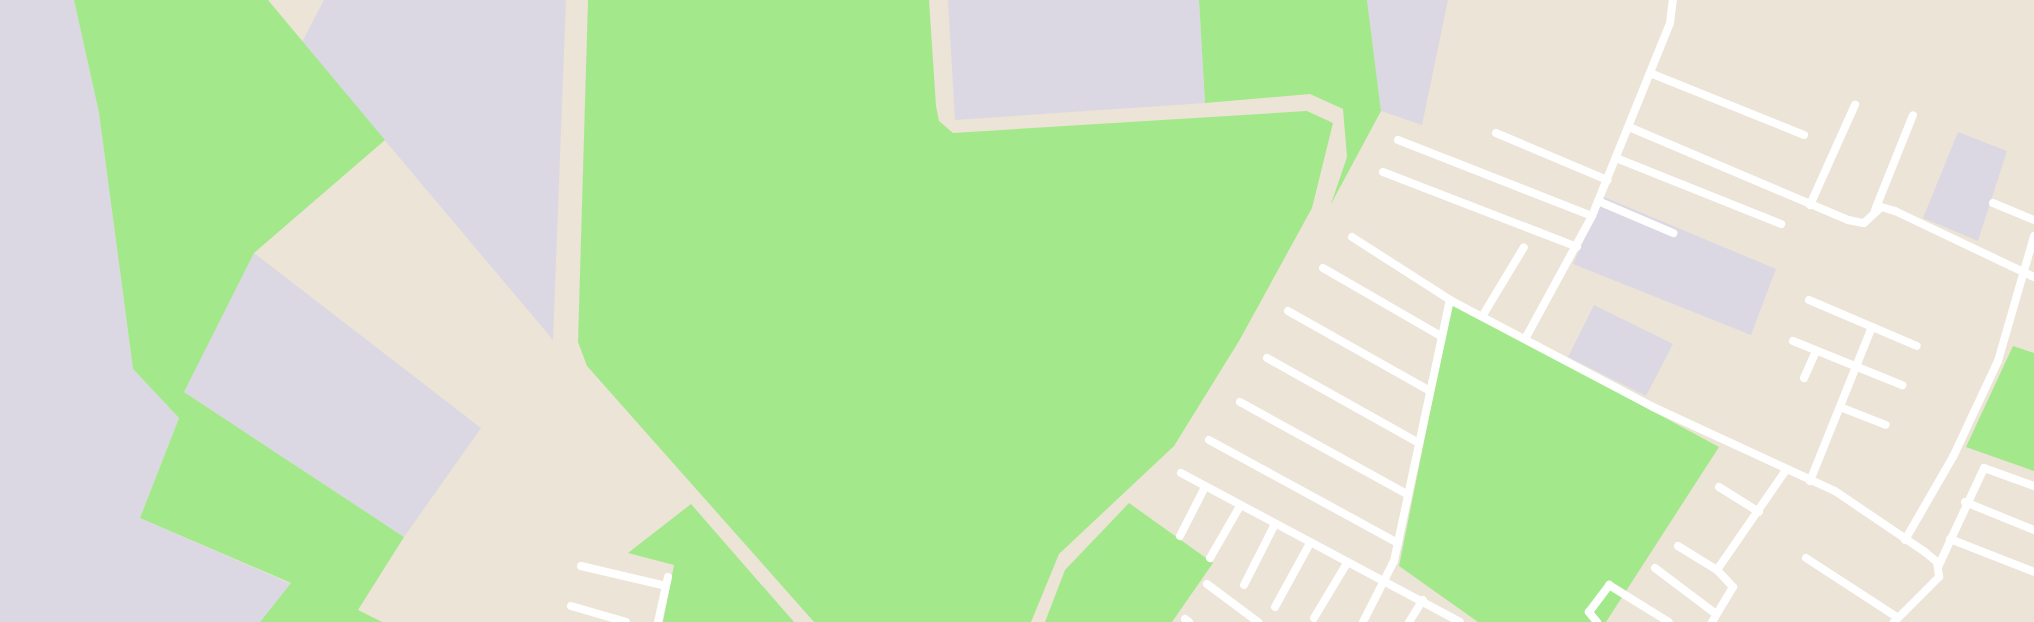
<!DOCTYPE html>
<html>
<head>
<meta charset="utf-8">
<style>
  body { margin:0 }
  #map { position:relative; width:2034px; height:622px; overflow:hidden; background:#ece4d6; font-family:Karla,sans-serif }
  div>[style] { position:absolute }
  .industrial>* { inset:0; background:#dcd8e3 }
  .green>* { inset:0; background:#a3e98c }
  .street>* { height:8px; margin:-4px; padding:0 4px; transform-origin:4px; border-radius:4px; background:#fff }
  span { translate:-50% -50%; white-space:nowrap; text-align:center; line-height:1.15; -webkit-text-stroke:5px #fff; paint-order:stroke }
</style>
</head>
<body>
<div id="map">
  <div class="industrial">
    <div style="clip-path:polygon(0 0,74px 0,99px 113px,133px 369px,179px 418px,140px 518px,291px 584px,260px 622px,0 622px)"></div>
    <div style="clip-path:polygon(324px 0,566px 0,553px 340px,302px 42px)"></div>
    <div style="clip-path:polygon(948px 0,1199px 0,1205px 103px,955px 120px)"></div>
    <div style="clip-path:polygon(1367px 0,1448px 0,1422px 125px,1381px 111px)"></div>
    <div style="clip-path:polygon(1958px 132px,2007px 151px,1978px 241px,1923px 218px)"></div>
    <div style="clip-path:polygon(1604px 197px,1776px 269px,1751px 335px,1573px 264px)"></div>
    <div style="clip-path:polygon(254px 253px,481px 428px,404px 537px,183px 392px)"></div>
    <div style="clip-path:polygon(1594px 305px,1673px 344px,1646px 396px,1568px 357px)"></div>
  </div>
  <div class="green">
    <div style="clip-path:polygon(74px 0,268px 0,385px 140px,254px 253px,184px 392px,404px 537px,358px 610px,382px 622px,260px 622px,291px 583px,140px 518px,179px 418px,133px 369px,99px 113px)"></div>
    <div style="clip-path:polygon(588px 0,929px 0,936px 106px,939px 121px,953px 133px,1307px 111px,1333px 123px,1312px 208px,1239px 341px,1174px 446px,1059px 554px,1031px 622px,814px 622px,587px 366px,578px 342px)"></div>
    <div style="clip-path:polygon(1199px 0,1367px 0,1381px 111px,1331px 204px,1347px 157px,1343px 109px,1310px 94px,1205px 103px)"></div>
    <div style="clip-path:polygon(1452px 303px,1719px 447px,1606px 622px,1478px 622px,1399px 566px)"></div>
    <div style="clip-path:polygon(2013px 346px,2034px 353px,2034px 471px,1966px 447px)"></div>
    <div style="clip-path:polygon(1129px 503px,1213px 563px,1172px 622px,1045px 622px,1065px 570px)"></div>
    <div style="clip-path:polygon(691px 504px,794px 622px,663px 622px,674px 565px,628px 553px)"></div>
  </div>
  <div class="street">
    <div style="left:1650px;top:73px;width:166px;rotate:21.9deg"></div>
    <div style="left:1629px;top:127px;width:238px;rotate:23deg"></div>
    <div style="left:1848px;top:220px;width:16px;rotate:11deg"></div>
    <div style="left:1864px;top:223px;width:23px;rotate:-43deg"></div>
    <div style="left:1881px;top:207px;width:15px;rotate:16deg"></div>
    <div style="left:1895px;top:211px;width:154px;rotate:25.4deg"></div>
    <div style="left:1496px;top:133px;width:121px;rotate:22.9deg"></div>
    <div style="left:1398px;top:140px;width:208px;rotate:21.4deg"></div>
    <div style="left:1616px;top:158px;width:178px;rotate:21.8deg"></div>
    <div style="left:1383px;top:172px;width:208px;rotate:21.1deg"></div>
    <div style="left:1598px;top:201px;width:82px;rotate:23.1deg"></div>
    <div style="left:1993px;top:203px;width:44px;rotate:22.5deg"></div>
    <div style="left:1810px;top:205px;width:110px;rotate:-65.8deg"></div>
    <div style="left:1875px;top:210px;width:102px;rotate:-68.2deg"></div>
    <div style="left:1352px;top:237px;width:117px;rotate:32.7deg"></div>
    <div style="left:1323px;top:268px;width:134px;rotate:30deg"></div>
    <div style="left:1809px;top:300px;width:117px;rotate:23.1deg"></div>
    <div style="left:1288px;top:311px;width:161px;rotate:29.4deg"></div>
    <div style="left:1483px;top:315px;width:79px;rotate:-58.9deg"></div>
    <div style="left:1525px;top:339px;width:140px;rotate:-61.4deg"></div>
    <div style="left:1592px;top:216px;width:208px;rotate:-68deg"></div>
    <div style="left:1670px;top:23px;width:23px;rotate:-83deg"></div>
    <div style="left:1793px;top:341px;width:118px;rotate:22deg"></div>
    <div style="left:1267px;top:358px;width:172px;rotate:29.2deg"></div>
    <div style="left:1804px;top:378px;width:30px;rotate:-66deg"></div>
    <div style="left:1240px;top:402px;width:191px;rotate:28.9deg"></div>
    <div style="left:1840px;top:407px;width:49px;rotate:21.4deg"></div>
    <div style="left:1209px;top:440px;width:215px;rotate:28.6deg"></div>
    <div style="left:1181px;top:473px;width:316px;rotate:28.1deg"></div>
    <div style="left:1810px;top:481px;width:166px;rotate:-68.1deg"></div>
    <div style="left:1719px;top:487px;width:47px;rotate:32deg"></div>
    <div style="left:1965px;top:502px;width:74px;rotate:22.1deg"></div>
    <div style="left:1180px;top:536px;width:55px;rotate:-63deg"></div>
    <div style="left:1950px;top:539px;width:90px;rotate:21.4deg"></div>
    <div style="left:1905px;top:540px;width:96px;rotate:-60deg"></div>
    <div style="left:1953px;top:457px;width:106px;rotate:-64.9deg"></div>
    <div style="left:1998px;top:361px;width:130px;rotate:-73.9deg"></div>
    <div style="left:1678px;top:546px;width:46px;rotate:31.6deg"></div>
    <div style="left:1210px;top:558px;width:60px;rotate:-60deg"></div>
    <div style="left:1806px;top:558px;width:108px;rotate:33deg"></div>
    <div style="left:1939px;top:565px;width:107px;rotate:-65.1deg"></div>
    <div style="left:1984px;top:468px;width:53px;rotate:19.8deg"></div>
    <div style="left:581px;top:566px;width:87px;rotate:13.2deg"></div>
    <div style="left:1655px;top:568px;width:76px;rotate:37deg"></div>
    <div style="left:1207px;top:584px;width:64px;rotate:36.7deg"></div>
    <div style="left:1244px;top:585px;width:68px;rotate:-63.1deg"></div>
    <div style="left:571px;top:606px;width:57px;rotate:16.2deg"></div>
    <div style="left:1275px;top:607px;width:73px;rotate:-61.3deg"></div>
    <div style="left:1314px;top:618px;width:64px;rotate:-59deg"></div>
    <div style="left:1185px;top:619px;width:5px;rotate:37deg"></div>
    <div style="left:658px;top:622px;width:46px;rotate:-77.5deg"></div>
    <div style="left:1363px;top:622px;width:68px;rotate:-63.1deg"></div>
    <div style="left:1394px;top:561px;width:267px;rotate:-77.9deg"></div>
    <div style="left:1450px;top:300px;width:229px;rotate:27.8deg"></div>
    <div style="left:1653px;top:407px;width:200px;rotate:24.8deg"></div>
    <div style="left:1835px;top:491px;width:109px;rotate:34.1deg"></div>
    <div style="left:1925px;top:552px;width:16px;rotate:40deg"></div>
    <div style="left:1937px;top:562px;width:15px;rotate:82deg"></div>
    <div style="left:1939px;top:577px;width:64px;rotate:135deg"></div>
    <div style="left:1409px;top:622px;width:26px;rotate:-58deg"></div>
    <div style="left:1597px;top:622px;width:13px;rotate:-129deg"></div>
    <div style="left:1589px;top:612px;width:34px;rotate:-53deg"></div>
    <div style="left:1609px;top:585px;width:70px;rotate:31.7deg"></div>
    <div style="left:1712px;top:622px;width:41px;rotate:-59deg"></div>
    <div style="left:1733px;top:587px;width:23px;rotate:-133deg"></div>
    <div style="left:1717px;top:570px;width:121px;rotate:-55.4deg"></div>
  </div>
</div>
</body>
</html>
